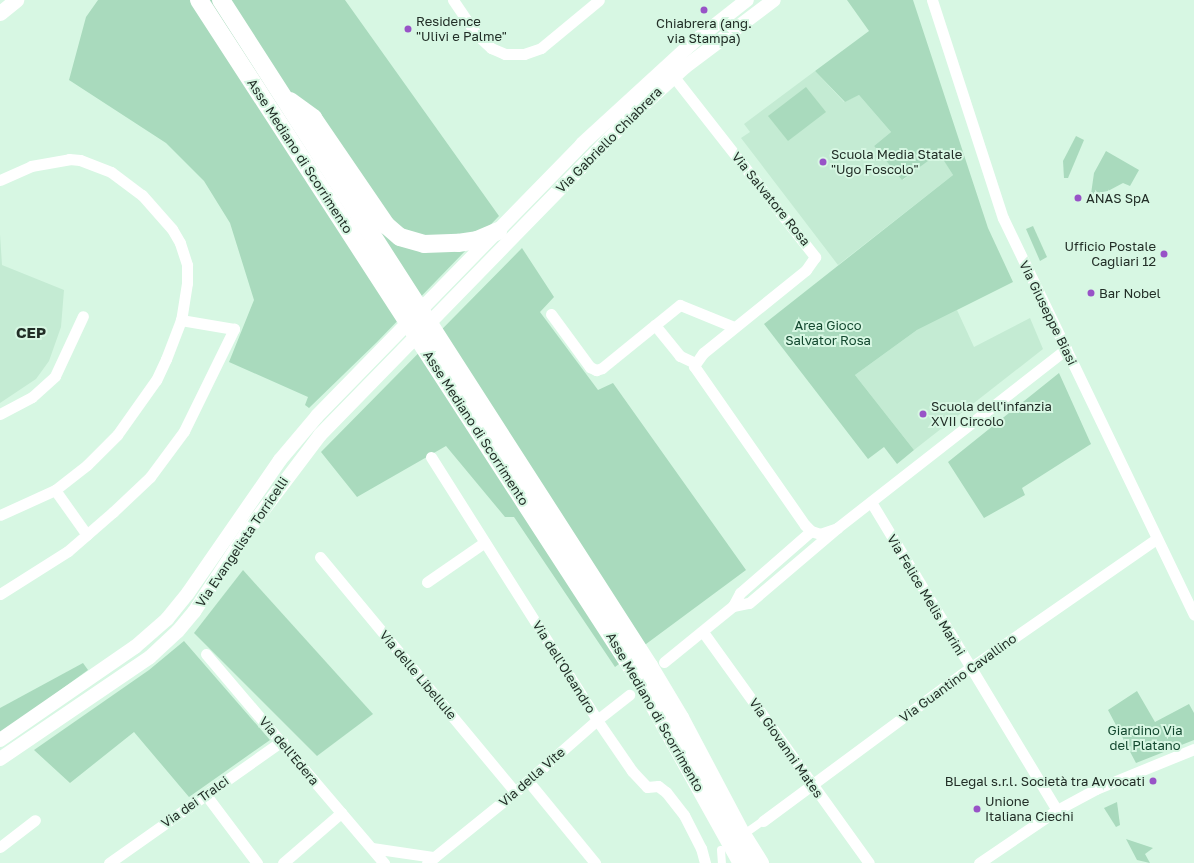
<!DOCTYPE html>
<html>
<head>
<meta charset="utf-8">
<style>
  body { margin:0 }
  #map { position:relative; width:1194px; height:863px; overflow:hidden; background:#d7f7e3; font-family:"Golos Text",sans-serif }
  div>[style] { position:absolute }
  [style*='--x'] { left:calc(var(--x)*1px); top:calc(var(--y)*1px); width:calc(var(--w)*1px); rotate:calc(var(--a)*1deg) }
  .built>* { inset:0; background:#c4ebd3 }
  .green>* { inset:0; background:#a9dabd }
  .pedestrian>* { height:8px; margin:-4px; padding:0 4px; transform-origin:4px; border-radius:4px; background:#fff }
  .minor>* { height:11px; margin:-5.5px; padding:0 5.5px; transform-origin:5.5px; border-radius:5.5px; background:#fff }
  .tertiary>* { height:14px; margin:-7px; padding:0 7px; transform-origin:7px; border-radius:7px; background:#fff }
  .secondary>* { height:15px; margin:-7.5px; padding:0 7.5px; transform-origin:7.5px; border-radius:7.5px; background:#fff }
  .trunk>* { height:18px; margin:-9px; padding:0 9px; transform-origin:9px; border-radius:9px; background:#fff }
  .dots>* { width:11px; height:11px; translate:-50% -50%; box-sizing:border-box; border:2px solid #d7f7e3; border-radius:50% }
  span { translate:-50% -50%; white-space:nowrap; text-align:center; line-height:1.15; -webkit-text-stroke:4px #d7f7e3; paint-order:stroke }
  .poi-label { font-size:13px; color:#222e27 }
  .left { translate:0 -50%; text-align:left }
  .right { translate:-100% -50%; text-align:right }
  .street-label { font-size:13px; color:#222e27 }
  .park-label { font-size:13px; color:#13482f }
  .quarter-label { font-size:15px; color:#222e27; font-weight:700 }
</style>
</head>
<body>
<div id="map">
  <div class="built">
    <i style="clip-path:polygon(815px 71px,844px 102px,859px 95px,891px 132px,874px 146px,903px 180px,939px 152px,953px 175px,838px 265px,741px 138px,750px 132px,744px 124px)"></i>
    <i style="clip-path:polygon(0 234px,2px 265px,64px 290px,61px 327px,49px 361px,36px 379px,0 403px)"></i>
    <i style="clip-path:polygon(957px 310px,974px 347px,1030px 318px,1043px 349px,914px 450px,855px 375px,917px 330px)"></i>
  </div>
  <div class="green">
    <i style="clip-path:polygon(98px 0,345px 0,499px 216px,377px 342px,309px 408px,305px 405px,308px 397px,229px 362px,254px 300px,230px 223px,204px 181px,166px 143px,69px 80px,86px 17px)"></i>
    <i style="clip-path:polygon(847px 0,913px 0,988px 228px,1013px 282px,917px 330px,855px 375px,914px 450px,897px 464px,884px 447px,868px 459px,764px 324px,953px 175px,939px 153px,902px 180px,874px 146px,891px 132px,859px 95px,845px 102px,815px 71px,869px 31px)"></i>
    <i style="clip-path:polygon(806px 87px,826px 112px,788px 141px,768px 116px)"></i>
    <i style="clip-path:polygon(1076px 136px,1084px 140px,1068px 178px,1064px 178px,1063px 161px)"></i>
    <i style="clip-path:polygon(1106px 151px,1139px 170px,1130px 186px,1123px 183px,1108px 191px,1091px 194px,1094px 173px)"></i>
    <i style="clip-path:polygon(1033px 226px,1047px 257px,1040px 261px,1026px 229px)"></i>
    <i style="clip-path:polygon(522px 248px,554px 297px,540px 312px,598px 390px,613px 383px,746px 570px,615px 667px,514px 517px,505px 517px,446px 446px,357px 497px,321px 452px)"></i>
    <i style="clip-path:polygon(1059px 373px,1091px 444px,1022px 488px,1025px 495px,984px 518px,948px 462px)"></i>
    <i style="clip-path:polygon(243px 570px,373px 714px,317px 756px,194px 633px)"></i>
    <i style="clip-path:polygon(184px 641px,270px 740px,189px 797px,134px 732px,70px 783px,34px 750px,149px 670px)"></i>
    <i style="clip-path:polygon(83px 663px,88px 670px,0 734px,0 708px)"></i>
    <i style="clip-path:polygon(1137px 691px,1155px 722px,1189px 704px,1194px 713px,1194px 740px,1136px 763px,1108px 710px)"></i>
    <i style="clip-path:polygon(1117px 802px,1120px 825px,1116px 827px,1104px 808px)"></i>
    <i style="clip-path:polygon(1126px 839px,1153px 848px,1145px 854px,1150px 863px,1137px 860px)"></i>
  </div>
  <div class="pedestrian">
    <i style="--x:750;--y:830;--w:16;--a:-35"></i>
    <i style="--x:721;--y:850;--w:13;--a:86"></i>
  </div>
  <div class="minor">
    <i style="--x:453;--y:0;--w:41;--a:55.9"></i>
    <i style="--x:476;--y:34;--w:21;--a:43"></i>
    <i style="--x:491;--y:48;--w:15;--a:23"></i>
    <i style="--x:505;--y:54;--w:19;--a:0"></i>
    <i style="--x:524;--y:54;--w:18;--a:-19"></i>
    <i style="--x:541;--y:48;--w:75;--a:-39.6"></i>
    <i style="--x:932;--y:0;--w:229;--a:72"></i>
    <i style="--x:1003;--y:218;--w:440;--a:64.3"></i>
    <i style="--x:674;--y:77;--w:229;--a:51.9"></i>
    <i style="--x:815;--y:257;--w:16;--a:125"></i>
    <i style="--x:806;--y:270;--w:132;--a:141.1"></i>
    <i style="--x:703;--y:353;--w:16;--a:125"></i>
    <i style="--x:694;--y:366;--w:194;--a:55.1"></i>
    <i style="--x:805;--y:525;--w:8;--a:45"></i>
    <i style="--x:811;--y:531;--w:9;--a:18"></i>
    <i style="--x:820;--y:534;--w:18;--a:-19"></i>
    <i style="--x:0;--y:180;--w:34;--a:-24"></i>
    <i style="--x:31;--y:166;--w:39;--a:-10"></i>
    <i style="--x:69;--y:159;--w:11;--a:5"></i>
    <i style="--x:80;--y:160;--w:33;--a:21"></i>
    <i style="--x:111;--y:172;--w:39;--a:37"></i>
    <i style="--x:142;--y:195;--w:45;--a:48.6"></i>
    <i style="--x:172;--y:229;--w:16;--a:60"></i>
    <i style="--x:180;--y:243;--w:23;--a:72"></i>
    <i style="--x:187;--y:265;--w:18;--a:90"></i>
    <i style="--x:187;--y:283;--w:37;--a:99"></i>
    <i style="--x:181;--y:320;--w:42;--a:111"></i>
    <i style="--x:166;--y:359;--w:23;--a:115"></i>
    <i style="--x:156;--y:380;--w:67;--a:125.3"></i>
    <i style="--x:117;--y:435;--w:42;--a:135"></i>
    <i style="--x:87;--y:465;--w:41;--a:142"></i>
    <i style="--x:55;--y:490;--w:60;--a:155.6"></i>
    <i style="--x:551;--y:314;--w:66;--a:53.7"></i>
    <i style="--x:590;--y:367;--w:7;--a:27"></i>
    <i style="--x:596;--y:370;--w:6;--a:-18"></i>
    <i style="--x:602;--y:368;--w:68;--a:-39.1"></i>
    <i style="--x:695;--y:363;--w:17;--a:-155"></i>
    <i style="--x:680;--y:356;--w:40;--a:-129"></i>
    <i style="--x:655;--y:325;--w:32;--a:-39"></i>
    <i style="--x:680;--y:305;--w:58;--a:22.2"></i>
    <i style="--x:0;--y:414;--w:36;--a:-28"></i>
    <i style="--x:32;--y:397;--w:31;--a:-42"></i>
    <i style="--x:55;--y:376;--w:66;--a:-65"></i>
    <i style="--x:431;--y:457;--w:311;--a:57.7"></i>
    <i style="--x:597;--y:720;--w:62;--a:55.5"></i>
    <i style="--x:632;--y:771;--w:22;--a:47"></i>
    <i style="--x:647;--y:787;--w:11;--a:-5"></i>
    <i style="--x:658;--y:786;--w:10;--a:37"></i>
    <i style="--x:666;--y:792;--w:29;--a:52"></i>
    <i style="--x:684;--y:815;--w:37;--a:63"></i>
    <i style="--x:701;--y:848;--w:16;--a:75"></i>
    <i style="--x:55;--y:490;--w:55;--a:54.6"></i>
    <i style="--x:871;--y:502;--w:360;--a:58.9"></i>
    <i style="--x:320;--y:557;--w:305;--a:50.3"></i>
    <i style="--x:427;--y:582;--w:70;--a:-34.6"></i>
    <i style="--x:0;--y:594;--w:80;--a:-32.3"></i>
    <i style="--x:68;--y:551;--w:60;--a:-40.9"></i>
    <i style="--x:113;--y:512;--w:51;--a:-43.4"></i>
    <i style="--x:150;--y:477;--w:57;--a:-53.5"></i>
    <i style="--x:184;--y:431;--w:114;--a:-63.9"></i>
    <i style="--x:234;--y:329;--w:54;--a:-170.4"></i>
    <i style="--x:733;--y:606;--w:16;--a:-11"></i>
    <i style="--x:749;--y:603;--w:116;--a:-40.4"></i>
    <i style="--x:837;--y:528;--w:291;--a:-38"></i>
    <i style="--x:703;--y:632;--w:284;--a:54.3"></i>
    <i style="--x:206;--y:654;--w:275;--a:49.6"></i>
    <i style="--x:664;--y:662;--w:89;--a:-39.1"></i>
    <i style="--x:733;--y:606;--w:15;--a:-62"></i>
    <i style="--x:740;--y:593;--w:94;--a:-41.1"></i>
    <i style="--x:528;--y:781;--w:106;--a:50.7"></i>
    <i style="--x:206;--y:795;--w:85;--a:53.1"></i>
    <i style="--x:763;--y:821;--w:257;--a:-36.5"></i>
    <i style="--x:970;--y:668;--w:226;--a:-34.7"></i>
    <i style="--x:0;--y:847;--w:44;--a:-37.6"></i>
    <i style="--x:372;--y:848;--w:63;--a:8.3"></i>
    <i style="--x:109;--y:863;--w:212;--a:-35.2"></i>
    <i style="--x:283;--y:863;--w:77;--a:-40.8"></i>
    <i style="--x:427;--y:863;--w:113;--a:-38.9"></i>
    <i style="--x:515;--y:792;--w:109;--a:-41.3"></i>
    <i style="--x:597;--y:720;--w:41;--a:-38"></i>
    <i style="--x:979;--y:863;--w:94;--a:-34.2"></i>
    <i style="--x:1057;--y:810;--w:44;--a:-28.3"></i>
    <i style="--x:1096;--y:789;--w:106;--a:-22.2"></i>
  </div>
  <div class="tertiary">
    <i style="--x:0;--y:740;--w:164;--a:-34.6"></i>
    <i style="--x:135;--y:647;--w:43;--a:-41.2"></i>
    <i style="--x:167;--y:619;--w:33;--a:-51"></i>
    <i style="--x:188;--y:593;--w:162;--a:-55.3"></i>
    <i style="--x:280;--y:460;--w:57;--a:-49.9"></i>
    <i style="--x:317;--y:416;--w:380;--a:-45.7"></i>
    <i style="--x:582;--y:144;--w:148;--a:-42.5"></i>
    <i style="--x:691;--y:44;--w:71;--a:-38.2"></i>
    <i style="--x:0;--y:759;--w:181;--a:-34.2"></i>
    <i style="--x:150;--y:657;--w:38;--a:-43"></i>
    <i style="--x:178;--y:631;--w:25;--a:-50"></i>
    <i style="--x:194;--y:612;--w:100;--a:-56.5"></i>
    <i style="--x:249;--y:529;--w:118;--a:-52.9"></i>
    <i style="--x:320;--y:435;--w:441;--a:-45.7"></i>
    <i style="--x:628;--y:119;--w:77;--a:-42.4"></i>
    <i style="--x:685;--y:67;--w:111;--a:-37"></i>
  </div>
  <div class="secondary">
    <i style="--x:0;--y:13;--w:21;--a:-39"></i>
  </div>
  <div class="trunk">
    <i style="--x:199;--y:0;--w:810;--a:57.04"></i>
    <i style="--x:640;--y:680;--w:210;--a:60.9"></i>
    <i style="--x:221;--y:0;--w:792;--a:57.27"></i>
    <i style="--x:649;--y:666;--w:61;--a:59.2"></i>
    <i style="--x:680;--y:718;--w:130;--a:62.1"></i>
    <i style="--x:741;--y:833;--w:36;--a:58"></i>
    <i style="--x:290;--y:101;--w:29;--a:36"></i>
    <i style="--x:313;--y:118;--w:130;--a:55.7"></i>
    <i style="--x:386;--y:225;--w:18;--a:41"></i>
    <i style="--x:400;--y:237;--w:25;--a:16"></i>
    <i style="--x:424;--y:244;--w:34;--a:-2"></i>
    <i style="--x:458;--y:243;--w:19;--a:-9"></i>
    <i style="--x:477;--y:240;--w:23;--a:-23"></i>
  </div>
  <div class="dots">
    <i style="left:704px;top:10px;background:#9853c7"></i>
    <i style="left:408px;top:29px;background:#9853c7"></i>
    <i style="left:823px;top:162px;background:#9853c7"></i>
    <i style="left:1078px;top:198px;background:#9853c7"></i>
    <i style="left:1164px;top:254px;background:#9853c7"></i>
    <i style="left:1091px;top:293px;background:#9853c7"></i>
    <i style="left:923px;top:414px;background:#9853c7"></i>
    <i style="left:1153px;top:781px;background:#9853c7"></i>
    <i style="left:977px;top:809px;background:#9853c7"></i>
  </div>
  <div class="poi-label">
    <span class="left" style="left:416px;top:29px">Residence<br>"Ulivi e Palme"</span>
    <span style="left:704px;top:31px">Chiabrera (ang.<br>via Stampa)</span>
    <span class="left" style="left:831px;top:162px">Scuola Media Statale<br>"Ugo Foscolo"</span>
    <span class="left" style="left:1086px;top:198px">ANAS SpA</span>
    <span class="right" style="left:1156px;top:254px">Ufficio Postale<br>Cagliari 12</span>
    <span class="left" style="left:1099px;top:293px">Bar Nobel</span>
    <span class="left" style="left:931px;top:414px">Scuola dell'infanzia<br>XVII Circolo</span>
    <span class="right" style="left:1145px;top:781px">BLegal s.r.l. Società tra Avvocati</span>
    <span class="left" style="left:985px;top:809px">Unione<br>Italiana Ciechi</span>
  </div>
  <div class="street-label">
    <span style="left:609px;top:140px;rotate:-45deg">Via Gabriello Chiabrera</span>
    <span style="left:300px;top:156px;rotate:57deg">Asse Mediano di Scorrimento</span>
    <span style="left:771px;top:199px;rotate:51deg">Via Salvatore Rosa</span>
    <span style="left:1048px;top:313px;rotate:64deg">Via Giuseppe Biasi</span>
    <span style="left:476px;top:428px;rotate:57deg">Asse Mediano di Scorrimento</span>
    <span style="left:242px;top:542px;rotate:-56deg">Via Evangelista Torricelli</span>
    <span style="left:926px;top:595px;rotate:59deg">Via Felice Melis Marini</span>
    <span style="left:564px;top:667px;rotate:58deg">Via dell'Oleandro</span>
    <span style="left:418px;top:675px;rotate:50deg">Via delle Libellule</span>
    <span style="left:958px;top:678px;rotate:-36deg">Via Guantino Cavallino</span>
    <span style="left:655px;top:712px;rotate:60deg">Asse Mediano di Scorrimento</span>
    <span style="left:786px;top:748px;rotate:55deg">Via Giovanni Mates</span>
    <span style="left:289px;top:751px;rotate:50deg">Via dell'Edera</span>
    <span style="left:532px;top:777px;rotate:-41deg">Via della Vite</span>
    <span style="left:195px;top:802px;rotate:-35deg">Via dei Tralci</span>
  </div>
  <div class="park-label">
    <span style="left:828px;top:333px">Area Gioco<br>Salvator Rosa</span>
    <span style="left:1145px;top:738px">Giardino Via<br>del Platano</span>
  </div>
  <div class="quarter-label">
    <span style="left:31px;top:333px">CEP</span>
  </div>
</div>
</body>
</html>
